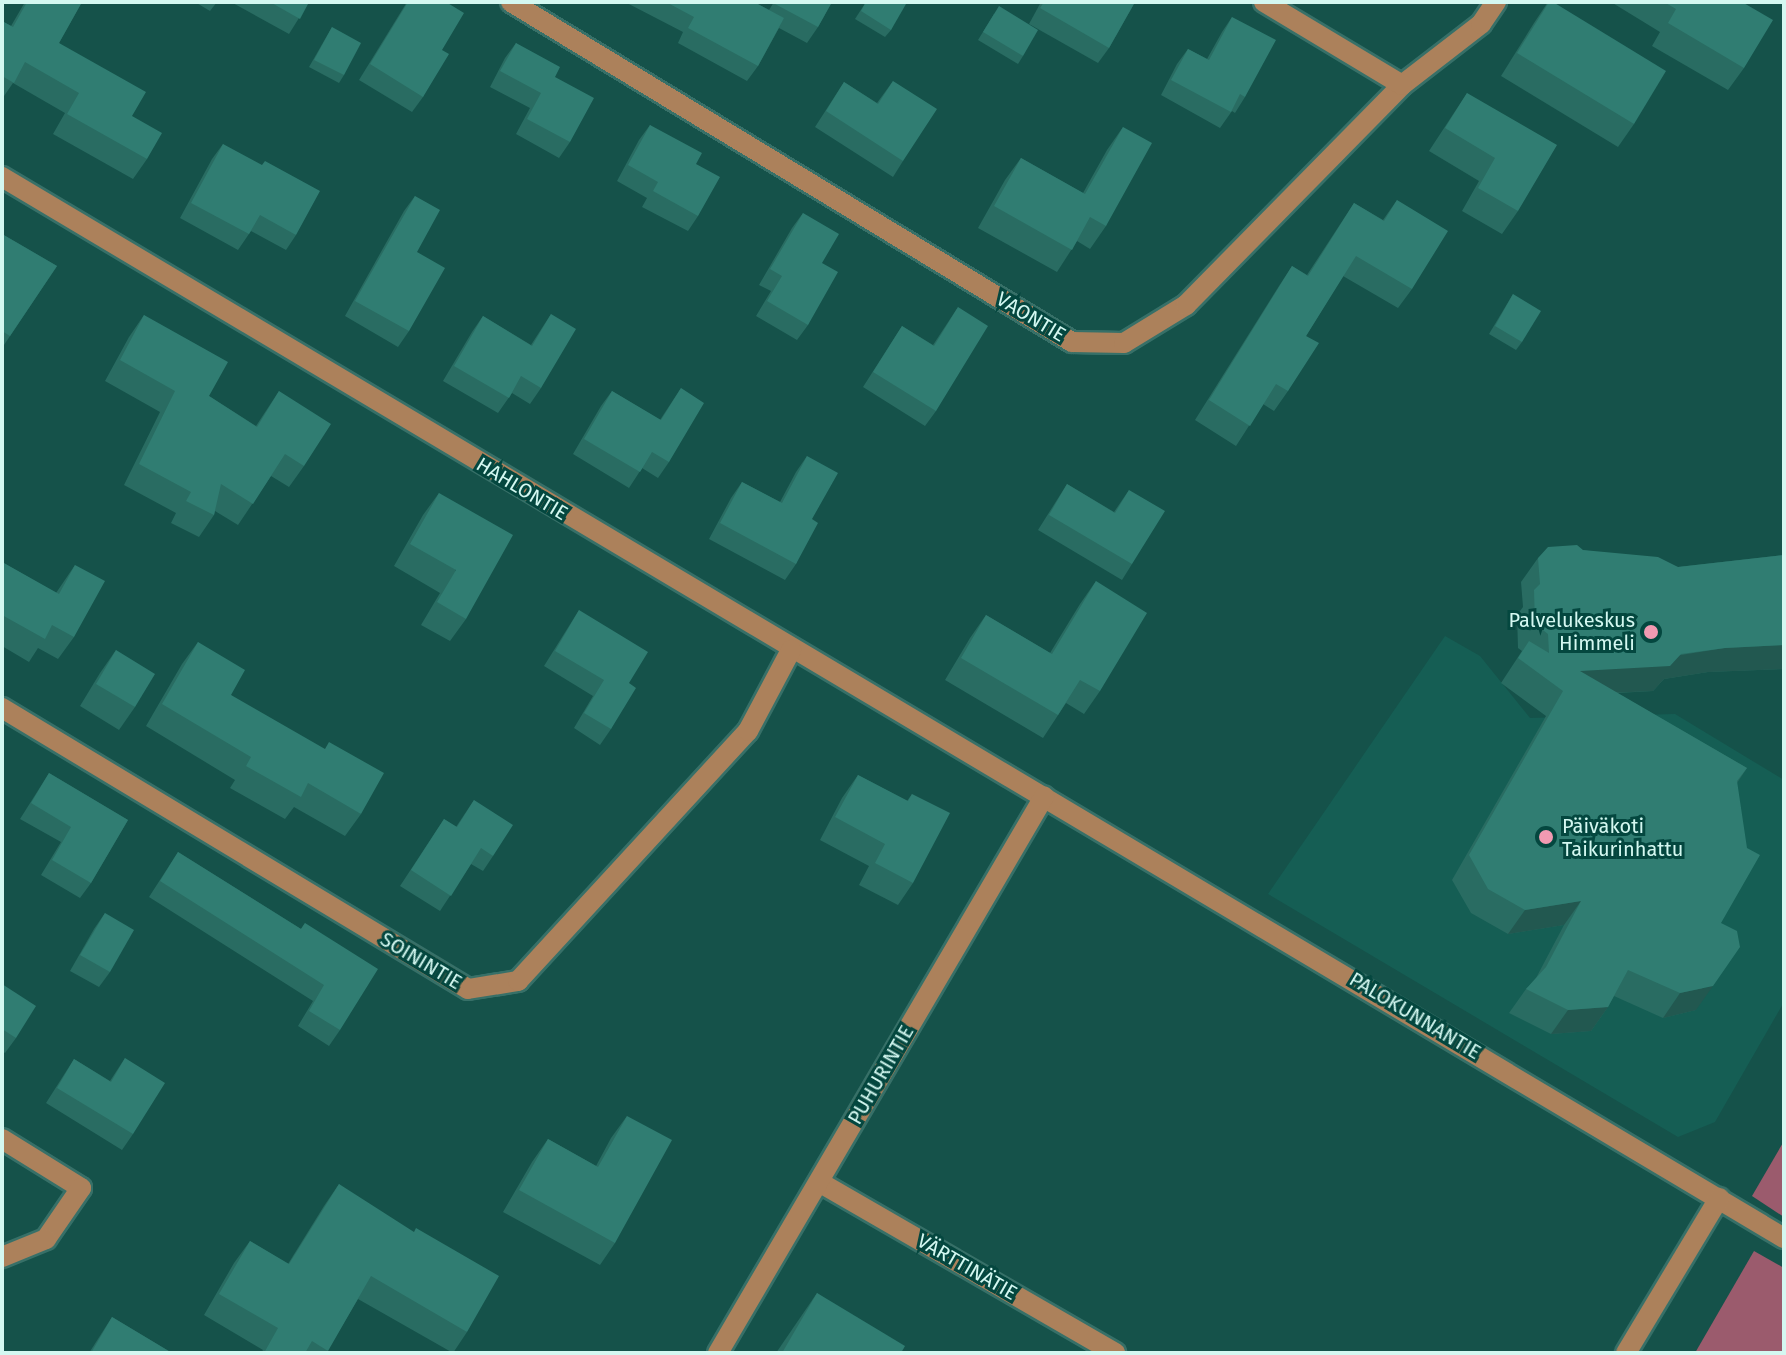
<!DOCTYPE html>
<html>
<head>
<meta charset="utf-8">
<style>
  body { margin:0 }
  #map { position:relative; width:1786px; height:1355px; overflow:hidden; background:#15524a; font-family:"Fira Sans",sans-serif }
  div>[style] { position:absolute }
  [style*='--x'] { left:calc(var(--x)*1px); top:calc(var(--y)*1px); width:calc(var(--w)*1px); rotate:calc(var(--a)*1deg) }
  .built>* { inset:0; background:#155e54 }
  .green>* { inset:0; background:#9b5b6d }
  .roads { filter:drop-shadow(2px 0 #377068) drop-shadow(-2px 0 #377068) drop-shadow(0 2px #377068) drop-shadow(0 -2px #377068) }
  .minor>* { height:20px; margin:-10px; padding:0 10px; transform-origin:10px; border-radius:10px; background:#ac815b }
  .wall>* { inset:0; background:#296c62 }
  .shaded-wall>* { inset:0; background:#225850 }
  .building>* { inset:0; background:#307d72 }
  .dots>* { width:22px; height:22px; translate:-50% -50%; box-sizing:border-box; border:4px solid #04473f; border-radius:50% }
  span { translate:-50% -50%; white-space:nowrap; text-align:center; line-height:1.15; -webkit-text-stroke:6px #04473f; paint-order:stroke }
  .street-label { font-size:20px; color:#d4f8f1 }
  .poi-label { font-size:20px; color:#d4f8f1 }
  .right { translate:-100% -50%; text-align:right }
  .left { translate:0 -50%; text-align:left }
  .frame { position:absolute; inset:0; border:4px solid #d4f8f1; pointer-events:none }
</style>
</head>
<body>
<div id="map">
  <div class="built">
    <i style="clip-path:polygon(1445px 636px,1480px 656px,1530px 718px,1675px 714px,1784px 780px,1784px 1002px,1715px 1122px,1678px 1137px,1268px 894px)"></i>
  </div>
  <div class="green">
    <i style="clip-path:polygon(1784px 1141px,1784px 1217px,1752px 1196px)"></i>
    <i style="clip-path:polygon(1754px 1251px,1784px 1268px,1784px 1353px,1695px 1353px)"></i>
  </div>
  <div class="roads">
    <div class="minor">
      <i style="--x:511;--y:2;--w:656;--a:31.22"></i>
      <i style="--x:1072;--y:342;--w:52;--a:1.1"></i>
      <i style="--x:1124;--y:343;--w:73;--a:-31.5"></i>
      <i style="--x:1186;--y:305;--w:308;--a:-45.5"></i>
      <i style="--x:1402;--y:85;--w:100;--a:-37.7"></i>
      <i style="--x:1481;--y:24;--w:27;--a:-56"></i>
      <i style="--x:1264;--y:2;--w:161;--a:31"></i>
      <i style="--x:2;--y:177;--w:2074;--a:30.77"></i>
      <i style="--x:2;--y:708;--w:544;--a:31.09"></i>
      <i style="--x:468;--y:989;--w:51;--a:-9.1"></i>
      <i style="--x:518;--y:981;--w:340;--a:-47.4"></i>
      <i style="--x:748;--y:731;--w:92;--a:-62"></i>
      <i style="--x:2;--y:1139;--w:93;--a:31.8"></i>
      <i style="--x:81;--y:1188;--w:62;--a:124.5"></i>
      <i style="--x:46;--y:1239;--w:48;--a:157.8"></i>
      <i style="--x:819;--y:1182;--w:342;--a:30"></i>
      <i style="--x:718;--y:1353;--w:645;--a:-59.62"></i>
      <i style="--x:1626;--y:1353;--w:181;--a:-59"></i>
    </div>
  </div>
  <div class="wall">
    <i style="clip-path:polygon(25px 2px,82px 2px,59px 43px,132px 116px,147px 159px,133px 179px,53px 134px,65px 113px,13px 83px,2px 99px,2px 21px,11px 26px)"></i>
    <i style="clip-path:polygon(195px 2px,217px 2px,210px 11px)"></i>
    <i style="clip-path:polygon(231px 2px,309px 2px,289px 34px)"></i>
    <i style="clip-path:polygon(407px 2px,446px 2px,442px 50px,423px 97px,412px 112px,359px 80px)"></i>
    <i style="clip-path:polygon(625px 2px,754px 2px,769px 10px,774px 2px,832px 2px,818px 27px,807px 43px,779px 28px,758px 66px,747px 81px,678px 43px,683px 32px)"></i>
    <i style="clip-path:polygon(866px 2px,903px 2px,891px 30px,885px 37px,855px 19px)"></i>
    <i style="clip-path:polygon(1041px 2px,1135px 2px,1109px 48px,1098px 63px,1029px 24px)"></i>
    <i style="clip-path:polygon(1548px 2px,1634px 124px,1618px 147px,1501px 76px,1534px 23px)"></i>
    <i style="clip-path:polygon(1611px 2px,1742px 2px,1744px 68px,1728px 90px,1652px 46px,1660px 32px)"></i>
    <i style="clip-path:polygon(994px 14px,1023px 56px,1018px 64px,978px 40px)"></i>
    <i style="clip-path:polygon(1232px 17px,1245px 97px,1235px 113px,1232px 111px,1220px 128px,1161px 95px,1177px 64px,1188px 49px,1207px 59px,1222px 32px)"></i>
    <i style="clip-path:polygon(332px 27px,344px 75px,339px 83px,309px 67px)"></i>
    <i style="clip-path:polygon(516px 43px,555px 77px,570px 142px,559px 158px,516px 134px,530px 108px,490px 87px,505px 58px)"></i>
    <i style="clip-path:polygon(893px 81px,903px 161px,893px 177px,815px 127px,844px 82px,877px 103px)"></i>
    <i style="clip-path:polygon(1467px 93px,1518px 211px,1502px 234px,1462px 211px,1479px 181px,1429px 151px)"></i>
    <i style="clip-path:polygon(650px 125px,696px 164px,698px 216px,688px 231px,642px 207px,647px 198px,617px 181px,639px 140px)"></i>
    <i style="clip-path:polygon(1123px 127px,1106px 226px,1090px 249px,1077px 241px,1057px 272px,978px 228px,1005px 180px,1021px 158px,1083px 193px,1107px 150px)"></i>
    <i style="clip-path:polygon(223px 144px,296px 235px,286px 250px,251px 231px,238px 250px,180px 218px,212px 159px)"></i>
    <i style="clip-path:polygon(415px 196px,417px 252px,409px 331px,398px 347px,345px 316px,404px 211px)"></i>
    <i style="clip-path:polygon(1397px 200px,1412px 289px,1398px 308px,1343px 276px,1306px 336px,1288px 391px,1274px 411px,1263px 404px,1236px 446px,1195px 420px,1279px 286px,1292px 266px,1307px 275px,1354px 203px,1383px 220px)"></i>
    <i style="clip-path:polygon(803px 213px,822px 263px,808px 325px,797px 340px,756px 316px,771px 291px,759px 285px,792px 228px)"></i>
    <i style="clip-path:polygon(2px 234px,57px 266px,2px 348px)"></i>
    <i style="clip-path:polygon(1513px 294px,1522px 342px,1516px 350px,1489px 334px)"></i>
    <i style="clip-path:polygon(958px 307px,936px 411px,925px 426px,863px 387px,902px 326px,933px 345px)"></i>
    <i style="clip-path:polygon(551px 314px,541px 388px,530px 404px,512px 393px,498px 413px,443px 381px,472px 332px,483px 316px,531px 345px)"></i>
    <i style="clip-path:polygon(144px 315px,209px 396px,256px 426px,279px 391px,304px 466px,289px 487px,271px 476px,238px 525px,215px 511px,214px 515px,199px 537px,171px 523px,176px 513px,124px 485px,160px 412px,105px 381px,129px 337px)"></i>
    <i style="clip-path:polygon(681px 388px,669px 462px,658px 478px,642px 468px,629px 488px,573px 454px,601px 406px,612px 391px,660px 420px)"></i>
    <i style="clip-path:polygon(807px 456px,812px 519px,796px 564px,785px 580px,709px 539px,731px 498px,742px 482px,780px 502px,796px 472px)"></i>
    <i style="clip-path:polygon(1067px 484px,1114px 512px,1129px 490px,1132px 564px,1122px 580px,1038px 530px)"></i>
    <i style="clip-path:polygon(439px 493px,466px 619px,450px 641px,421px 625px,440px 593px,394px 566px,423px 515px)"></i>
    <i style="clip-path:polygon(1583px 550px,1678px 567px,1784px 555px,1784px 669px,1708px 672px,1664px 679px,1653px 691px,1617px 693px,1747px 768px,1737px 783px,1721px 923px,1696px 1010px,1663px 1018px,1614px 996px,1608px 1007px,1591px 1031px,1551px 1034px,1509px 1013px,1526px 989px,1536px 978px,1564px 925px,1508px 934px,1471px 913px,1452px 880px,1546px 716px,1501px 683px,1522px 651px,1518px 648px,1517px 615px,1523px 607px,1521px 582px,1538px 558px)"></i>
    <i style="clip-path:polygon(2px 562px,56px 593px,75px 565px,74px 637px,58px 659px,38px 648px,29px 662px,2px 646px)"></i>
    <i style="clip-path:polygon(1096px 581px,1100px 691px,1084px 714px,1066px 703px,1043px 738px,945px 680px,970px 638px,986px 615px,1050px 653px,1080px 604px)"></i>
    <i style="clip-path:polygon(579px 610px,629px 683px,611px 729px,600px 745px,574px 728px,593px 696px,544px 666px)"></i>
    <i style="clip-path:polygon(198px 642px,231px 695px,361px 814px,345px 836px,294px 807px,285px 819px,230px 788px,235px 780px,146px 726px,182px 664px)"></i>
    <i style="clip-path:polygon(116px 650px,135px 707px,119px 730px,80px 706px,100px 673px)"></i>
    <i style="clip-path:polygon(49px 773px,128px 820px,91px 883px,80px 898px,41px 875px,61px 842px,20px 819px)"></i>
    <i style="clip-path:polygon(858px 775px,907px 801px,912px 794px,913px 883px,898px 905px,859px 885px,869px 866px,820px 840px,842px 798px)"></i>
    <i style="clip-path:polygon(474px 800px,493px 856px,483px 871px,471px 864px,440px 911px,400px 886px,444px 819px,456px 827px)"></i>
    <i style="clip-path:polygon(178px 852px,301px 929px,305px 923px,340px 1030px,329px 1046px,298px 1026px,313px 1001px,149px 897px)"></i>
    <i style="clip-path:polygon(105px 913px,110px 972px,99px 987px,70px 971px,94px 929px)"></i>
    <i style="clip-path:polygon(2px 984px,16px 1038px,5px 1053px,2px 1051px)"></i>
    <i style="clip-path:polygon(125px 1058px,133px 1134px,122px 1150px,46px 1103px,74px 1059px,110px 1081px)"></i>
    <i style="clip-path:polygon(627px 1116px,615px 1243px,600px 1265px,503px 1212px,532px 1162px,548px 1139px,596px 1166px,611px 1138px)"></i>
    <i style="clip-path:polygon(339px 1184px,467px 1332px,453px 1353px,358px 1299px,326px 1353px,261px 1353px,263px 1350px,204px 1315px,234px 1263px,250px 1241px,288px 1264px,324px 1206px)"></i>
    <i style="clip-path:polygon(817px 1293px,901px 1353px,776px 1353px)"></i>
    <i style="clip-path:polygon(112px 1317px,172px 1353px,89px 1353px)"></i>
  </div>
  <div class="shaded-wall">
    <i style="clip-path:polygon(1784px 645px,1784px 669px,1708px 672px,1664px 679px,1653px 691px,1563px 695px,1580px 671px,1725px 648px)"></i>
    <i style="clip-path:polygon(1581px 901px,1564px 925px,1508px 934px,1525px 910px)"></i>
    <i style="clip-path:polygon(1713px 986px,1696px 1010px,1663px 1018px,1680px 993px)"></i>
    <i style="clip-path:polygon(1608px 1007px,1591px 1031px,1551px 1034px,1568px 1010px)"></i>
  </div>
  <div class="building">
    <i style="clip-path:polygon(27px 2px,82px 2px,59px 43px,146px 92px,132px 116px,162px 133px,147px 159px,67px 114px,79px 93px,25px 62px,14px 83px,2px 76px,2px 21px,13px 27px)"></i>
    <i style="clip-path:polygon(270px 2px,309px 2px,300px 19px)"></i>
    <i style="clip-path:polygon(408px 2px,446px 2px,464px 13px,442px 50px,449px 54px,423px 97px,370px 64px)"></i>
    <i style="clip-path:polygon(666px 2px,754px 2px,784px 18px,758px 66px,688px 28px,694px 17px)"></i>
    <i style="clip-path:polygon(776px 2px,832px 2px,818px 27px,775px 4px)"></i>
    <i style="clip-path:polygon(866px 2px,903px 2px,906px 4px,891px 30px,861px 11px)"></i>
    <i style="clip-path:polygon(1044px 2px,1135px 2px,1109px 48px,1040px 8px)"></i>
    <i style="clip-path:polygon(1549px 2px,1553px 2px,1666px 71px,1634px 124px,1517px 53px)"></i>
    <i style="clip-path:polygon(1664px 2px,1742px 2px,1773px 20px,1744px 68px,1668px 23px,1676px 9px)"></i>
    <i style="clip-path:polygon(999px 6px,1038px 30px,1023px 56px,983px 32px)"></i>
    <i style="clip-path:polygon(1232px 17px,1276px 40px,1245px 97px,1240px 94px,1231px 112px,1171px 80px,1188px 49px,1209px 60px)"></i>
    <i style="clip-path:polygon(332px 27px,361px 43px,344px 75px,314px 60px)"></i>
    <i style="clip-path:polygon(516px 43px,560px 67px,555px 77px,594px 98px,570px 142px,527px 119px,541px 93px,500px 71px)"></i>
    <i style="clip-path:polygon(893px 81px,937px 109px,903px 161px,826px 111px,844px 82px,878px 104px)"></i>
    <i style="clip-path:polygon(1467px 93px,1557px 145px,1518px 211px,1478px 188px,1495px 158px,1445px 128px)"></i>
    <i style="clip-path:polygon(650px 125px,702px 153px,696px 164px,720px 177px,698px 216px,653px 191px,658px 182px,628px 165px)"></i>
    <i style="clip-path:polygon(1123px 127px,1152px 143px,1106px 226px,1090px 217px,1072px 250px,994px 206px,1021px 158px,1085px 194px)"></i>
    <i style="clip-path:polygon(223px 144px,262px 165px,265px 161px,320px 191px,296px 235px,260px 215px,249px 234px,191px 203px)"></i>
    <i style="clip-path:polygon(415px 196px,440px 210px,417px 252px,445px 268px,409px 331px,355px 301px)"></i>
    <i style="clip-path:polygon(1397px 200px,1448px 231px,1412px 289px,1356px 256px,1306px 336px,1319px 343px,1288px 391px,1276px 384px,1250px 426px,1209px 400px,1292px 266px,1308px 276px,1354px 203px,1384px 221px)"></i>
    <i style="clip-path:polygon(803px 213px,839px 234px,822px 263px,838px 272px,808px 325px,767px 301px,782px 276px,770px 269px)"></i>
    <i style="clip-path:polygon(2px 234px,57px 266px,10px 336px,2px 331px)"></i>
    <i style="clip-path:polygon(1513px 294px,1541px 311px,1522px 342px,1495px 326px)"></i>
    <i style="clip-path:polygon(958px 307px,988px 326px,936px 411px,873px 372px,902px 326px,934px 346px)"></i>
    <i style="clip-path:polygon(551px 314px,576px 329px,541px 388px,521px 376px,509px 398px,454px 366px,483px 316px,532px 346px)"></i>
    <i style="clip-path:polygon(144px 315px,228px 362px,209px 396px,257px 427px,279px 391px,331px 424px,304px 466px,285px 454px,253px 504px,221px 484px,214px 515px,186px 501px,191px 492px,139px 464px,175px 391px,120px 360px)"></i>
    <i style="clip-path:polygon(681px 388px,704px 403px,669px 462px,652px 452px,640px 472px,584px 439px,612px 391px,661px 420px)"></i>
    <i style="clip-path:polygon(807px 456px,838px 473px,812px 519px,818px 523px,796px 564px,720px 523px,742px 482px,782px 503px)"></i>
    <i style="clip-path:polygon(1067px 484px,1115px 513px,1129px 490px,1165px 511px,1132px 564px,1049px 515px)"></i>
    <i style="clip-path:polygon(439px 493px,513px 535px,466px 619px,437px 602px,456px 570px,410px 544px)"></i>
    <i style="clip-path:polygon(1577px 545px,1583px 550px,1658px 557px,1678px 567px,1784px 555px,1784px 645px,1725px 648px,1681px 654px,1670px 666px,1580px 671px,1747px 768px,1737px 781px,1747px 848px,1760px 855px,1721px 923px,1737px 931px,1740px 947px,1713px 986px,1680px 993px,1628px 970px,1608px 1007px,1568px 1010px,1526px 989px,1546px 967px,1581px 901px,1525px 910px,1488px 889px,1469px 855px,1563px 691px,1518px 658px,1529px 641px,1549px 653px,1548px 634px,1535px 624px,1534px 590px,1540px 584px,1538px 558px,1548px 547px)"></i>
    <i style="clip-path:polygon(2px 562px,59px 594px,75px 565px,105px 581px,74px 637px,52px 625px,45px 639px,2px 615px)"></i>
    <i style="clip-path:polygon(1096px 581px,1147px 613px,1100px 691px,1080px 680px,1058px 715px,961px 658px,986px 615px,1052px 654px)"></i>
    <i style="clip-path:polygon(579px 610px,648px 652px,629px 683px,636px 688px,611px 729px,584px 713px,604px 680px,555px 651px)"></i>
    <i style="clip-path:polygon(198px 642px,245px 670px,231px 695px,325px 749px,329px 742px,384px 773px,361px 814px,308px 783px,301px 797px,246px 766px,251px 757px,162px 704px)"></i>
    <i style="clip-path:polygon(116px 650px,155px 674px,135px 707px,96px 684px)"></i>
    <i style="clip-path:polygon(49px 773px,128px 820px,91px 883px,52px 860px,71px 827px,31px 803px)"></i>
    <i style="clip-path:polygon(858px 775px,908px 801px,912px 794px,950px 813px,913px 883px,875px 863px,885px 844px,835px 817px)"></i>
    <i style="clip-path:polygon(474px 800px,513px 825px,493px 856px,481px 848px,451px 896px,411px 870px,444px 819px,457px 827px)"></i>
    <i style="clip-path:polygon(178px 852px,301px 929px,305px 923px,378px 969px,340px 1030px,309px 1011px,324px 985px,160px 881px)"></i>
    <i style="clip-path:polygon(105px 913px,134px 930px,110px 972px,80px 955px)"></i>
    <i style="clip-path:polygon(2px 984px,36px 1006px,16px 1038px,2px 1029px)"></i>
    <i style="clip-path:polygon(125px 1058px,165px 1083px,133px 1134px,57px 1088px,74px 1059px,111px 1082px)"></i>
    <i style="clip-path:polygon(627px 1116px,672px 1140px,615px 1243px,519px 1190px,548px 1139px,598px 1167px)"></i>
    <i style="clip-path:polygon(339px 1184px,414px 1232px,416px 1228px,499px 1276px,467px 1332px,371px 1276px,328px 1351px,312px 1341px,305px 1353px,264px 1353px,278px 1328px,219px 1294px,250px 1241px,289px 1264px)"></i>
    <i style="clip-path:polygon(817px 1293px,905px 1346px,901px 1353px,782px 1353px)"></i>
    <i style="clip-path:polygon(112px 1317px,172px 1353px,91px 1353px)"></i>
  </div>
  <div class="dots">
    <i style="left:1651px;top:632px;background:#f19ab2"></i>
    <i style="left:1546px;top:837px;background:#f19ab2"></i>
  </div>
  <div class="street-label">
    <span style="left:1031px;top:317px;rotate:31deg">VAONTIE</span>
    <span style="left:522px;top:489px;rotate:31deg">HAHLONTIE</span>
    <span style="left:421px;top:961px;rotate:31deg">SOININTIE</span>
    <span style="left:1415px;top:1016px;rotate:31deg">PALOKUNNANTIE</span>
    <span style="left:881px;top:1075px;rotate:-60deg">PUHURINTIE</span>
    <span style="left:967px;top:1267px;rotate:30deg">VÄRTTINÄTIE</span>
  </div>
  <div class="poi-label">
    <span class="right" style="left:1635px;top:632px">Palvelukeskus<br>Himmeli</span>
    <span class="left" style="left:1562px;top:838px">Päiväkoti<br>Taikurinhattu</span>
  </div>
  <div class="frame"></div>
</div>
</body>
</html>
